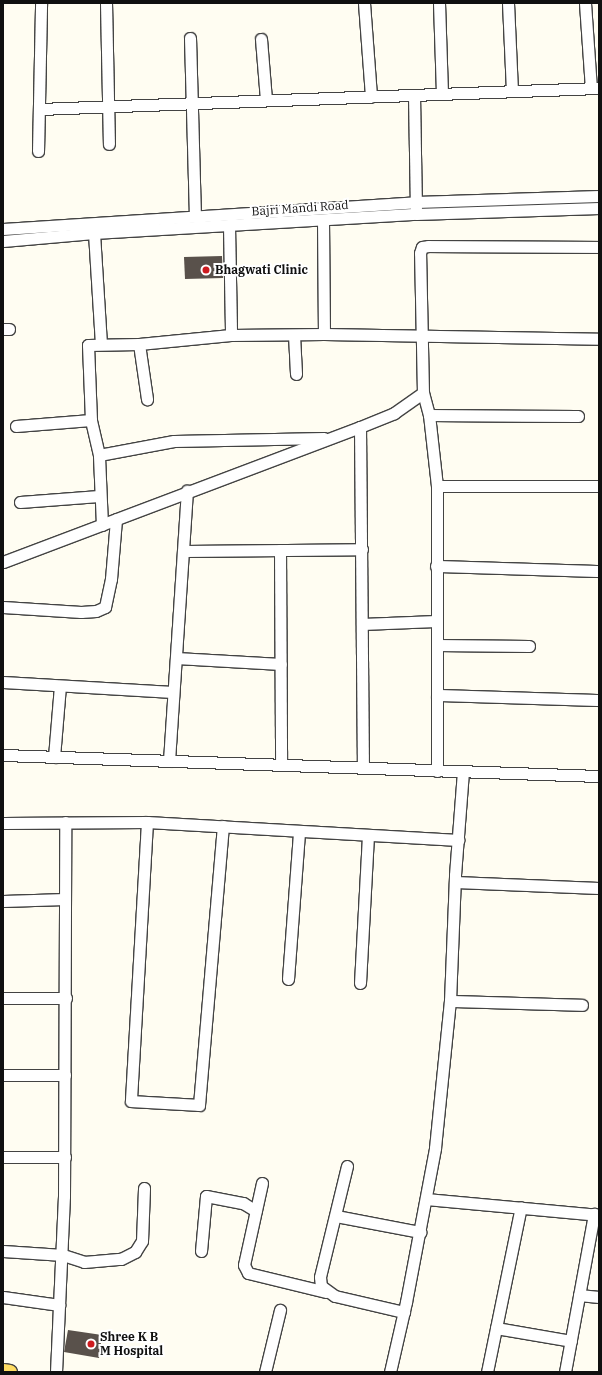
<!DOCTYPE html>
<html>
<head>
<meta charset="utf-8">
<style>
  body { margin:0 }
  #map { position:relative; width:602px; height:1375px; overflow:hidden; background:#fffdf2; font-family:"IBM Plex Serif",serif }
  div>[style] { position:absolute }
  [style*='--x'] { left:calc(var(--x)*1px); top:calc(var(--y)*1px); width:calc(var(--w)*1px); rotate:calc(var(--a)*1deg) }
  .building>* { inset:0; background:#59514b }
  .roads { filter:drop-shadow(1px 0 #434343) drop-shadow(-1px 0 #434343) drop-shadow(0 1px #434343) drop-shadow(0 -1px #434343) }
  .minor>* { height:11px; margin:-5.5px; padding:0 5.5px; transform-origin:5.5px; border-radius:5.5px; background:#fff }
  .major>* { height:14px; margin:-7px; padding:0 7px; transform-origin:7px; border-radius:7px; background:#ffdc62 }
  .dots>* { width:11px; height:11px; translate:-50% -50%; box-sizing:border-box; border:2px solid #fff; border-radius:50% }
  span { translate:-50% -50%; white-space:nowrap; text-align:center; line-height:1.15; -webkit-text-stroke:4px #fff; paint-order:stroke }
  .street-label { font-size:12px; color:#101010 }
  .poi-label { font-size:12px; color:#101010; font-weight:700 }
  .left { translate:0 -50%; text-align:left }
  .frame { position:absolute; inset:0; border:4px solid #101010; pointer-events:none }
</style>
</head>
<body>
<div id="map">
  <div class="building">
    <i style="clip-path:polygon(222px 256px,223px 278px,185px 279px,184px 257px)"></i>
    <i style="clip-path:polygon(68px 1330px,102px 1335px,99px 1358px,64px 1352px)"></i>
  </div>
  <div class="roads">
    <div class="minor">
      <i style="--x:106;--y:3;--w:141;--a:88.8"></i>
      <i style="--x:364;--y:3;--w:94;--a:85.7"></i>
      <i style="--x:439;--y:3;--w:91;--a:88.1"></i>
      <i style="--x:508;--y:3;--w:88;--a:87.4"></i>
      <i style="--x:585;--y:3;--w:85;--a:86"></i>
      <i style="--x:190;--y:38;--w:178;--a:88.4"></i>
      <i style="--x:261;--y:39;--w:61;--a:85.3"></i>
      <i style="--x:414;--y:95;--w:114;--a:89"></i>
      <i style="--x:39;--y:109;--w:560;--a:-2.15"></i>
      <i style="--x:38;--y:151;--w:148;--a:-88.8"></i>
      <i style="--x:323;--y:220;--w:114;--a:89.5"></i>
      <i style="--x:229;--y:226;--w:109;--a:88.9"></i>
      <i style="--x:3;--y:229;--w:414;--a:-3.7"></i>
      <i style="--x:416;--y:202;--w:183;--a:-1.9"></i>
      <i style="--x:94;--y:233;--w:111;--a:86.4"></i>
      <i style="--x:3;--y:241;--w:91;--a:-5"></i>
      <i style="--x:94;--y:233;--w:323;--a:-3.4"></i>
      <i style="--x:416;--y:214;--w:183;--a:-1.9"></i>
      <i style="--x:3;--y:329;--w:6;--a:0"></i>
      <i style="--x:294;--y:335;--w:39;--a:87"></i>
      <i style="--x:139;--y:344;--w:56;--a:81.7"></i>
      <i style="--x:429;--y:415;--w:149;--a:0.4"></i>
      <i style="--x:16;--y:426;--w:75;--a:-4.6"></i>
      <i style="--x:360;--y:427;--w:341;--a:89.5"></i>
      <i style="--x:99;--y:455;--w:76;--a:-10.6"></i>
      <i style="--x:174;--y:441;--w:150;--a:-1.1"></i>
      <i style="--x:437;--y:486;--w:162;--a:0"></i>
      <i style="--x:20;--y:502;--w:79;--a:-4.3"></i>
      <i style="--x:102;--y:525;--w:70;--a:-92.5"></i>
      <i style="--x:99;--y:455;--w:36;--a:-103"></i>
      <i style="--x:91;--y:420;--w:75;--a:-92.3"></i>
      <i style="--x:88;--y:345;--w:51;--a:-1.1"></i>
      <i style="--x:139;--y:344;--w:92;--a:-5.6"></i>
      <i style="--x:231;--y:335;--w:93;--a:-0.6"></i>
      <i style="--x:324;--y:334;--w:275;--a:1"></i>
      <i style="--x:280;--y:550;--w:215;--a:89.7"></i>
      <i style="--x:185;--y:551;--w:177;--a:-0.6"></i>
      <i style="--x:3;--y:562;--w:382;--a:-20.7"></i>
      <i style="--x:360;--y:427;--w:37;--a:-22"></i>
      <i style="--x:394;--y:413;--w:35;--a:-35"></i>
      <i style="--x:436;--y:566;--w:163;--a:1.8"></i>
      <i style="--x:3;--y:607;--w:78;--a:3.7"></i>
      <i style="--x:81;--y:612;--w:15;--a:-4"></i>
      <i style="--x:96;--y:611;--w:10;--a:-24"></i>
      <i style="--x:105;--y:607;--w:29;--a:-78"></i>
      <i style="--x:111;--y:579;--w:60;--a:-85.2"></i>
      <i style="--x:362;--y:624;--w:74;--a:-2.3"></i>
      <i style="--x:437;--y:645;--w:92;--a:0.6"></i>
      <i style="--x:176;--y:658;--w:105;--a:3.3"></i>
      <i style="--x:3;--y:682;--w:170;--a:3.4"></i>
      <i style="--x:437;--y:695;--w:162;--a:1.8"></i>
      <i style="--x:3;--y:755;--w:596;--a:2.02"></i>
      <i style="--x:54;--y:757;--w:71;--a:-85.2"></i>
      <i style="--x:169;--y:761;--w:271;--a:-86.2"></i>
      <i style="--x:437;--y:771;--w:285;--a:-90"></i>
      <i style="--x:437;--y:486;--w:71;--a:-96.4"></i>
      <i style="--x:429;--y:415;--w:23;--a:-105"></i>
      <i style="--x:423;--y:393;--w:140;--a:-91.2"></i>
      <i style="--x:420;--y:253;--w:6;--a:-72"></i>
      <i style="--x:422;--y:247;--w:6;--a:-9"></i>
      <i style="--x:428;--y:246;--w:171;--a:0.3"></i>
      <i style="--x:147;--y:822;--w:279;--a:93.3"></i>
      <i style="--x:131;--y:1101;--w:68;--a:3.4"></i>
      <i style="--x:199;--y:1105;--w:280;--a:-85.1"></i>
      <i style="--x:3;--y:823;--w:144;--a:-0.4"></i>
      <i style="--x:147;--y:822;--w:312;--a:3.3"></i>
      <i style="--x:455;--y:882;--w:144;--a:2.4"></i>
      <i style="--x:3;--y:901;--w:62;--a:-1.8"></i>
      <i style="--x:288;--y:979;--w:148;--a:-85.7"></i>
      <i style="--x:360;--y:983;--w:148;--a:-86.9"></i>
      <i style="--x:3;--y:998;--w:63;--a:0"></i>
      <i style="--x:450;--y:1001;--w:132;--a:1.7"></i>
      <i style="--x:3;--y:1075;--w:62;--a:0"></i>
      <i style="--x:3;--y:1157;--w:62;--a:0"></i>
      <i style="--x:347;--y:1166;--w:114;--a:103.7"></i>
      <i style="--x:320;--y:1277;--w:9;--a:84"></i>
      <i style="--x:321;--y:1286;--w:17;--a:36"></i>
      <i style="--x:335;--y:1296;--w:71;--a:13.1"></i>
      <i style="--x:262;--y:1183;--w:84;--a:102.4"></i>
      <i style="--x:244;--y:1265;--w:9;--a:63"></i>
      <i style="--x:248;--y:1273;--w:80;--a:13.7"></i>
      <i style="--x:426;--y:1199;--w:174;--a:5.3"></i>
      <i style="--x:336;--y:1216;--w:86;--a:10.8"></i>
      <i style="--x:3;--y:1251;--w:60;--a:3.8"></i>
      <i style="--x:63;--y:1255;--w:22;--a:18"></i>
      <i style="--x:84;--y:1262;--w:37;--a:-5"></i>
      <i style="--x:121;--y:1259;--w:16;--a:-27"></i>
      <i style="--x:135;--y:1252;--w:13;--a:-58"></i>
      <i style="--x:142;--y:1241;--w:53;--a:-87.8"></i>
      <i style="--x:201;--y:1251;--w:55;--a:-84.8"></i>
      <i style="--x:206;--y:1196;--w:38;--a:11"></i>
      <i style="--x:243;--y:1203;--w:15;--a:32"></i>
      <i style="--x:579;--y:1295;--w:20;--a:6"></i>
      <i style="--x:3;--y:1297;--w:57;--a:8.1"></i>
      <i style="--x:496;--y:1328;--w:76;--a:9.8"></i>
      <i style="--x:56;--y:1372;--w:176;--a:-87.4"></i>
      <i style="--x:64;--y:1196;--w:374;--a:-89.8"></i>
      <i style="--x:265;--y:1372;--w:64;--a:-76.4"></i>
      <i style="--x:390;--y:1372;--w:72;--a:-77.1"></i>
      <i style="--x:406;--y:1302;--w:157;--a:-79.3"></i>
      <i style="--x:435;--y:1148;--w:148;--a:-84.2"></i>
      <i style="--x:450;--y:1001;--w:126;--a:-87.7"></i>
      <i style="--x:455;--y:875;--w:103;--a:-85.6"></i>
      <i style="--x:487;--y:1372;--w:168;--a:-78.4"></i>
      <i style="--x:565;--y:1372;--w:161;--a:-79.6"></i>
    </div>
    <div class="major">
      <i style="--x:3;--y:1371;--w:7;--a:8"></i>
    </div>
  </div>
  <div class="dots">
    <i style="left:206px;top:270px;background:#cd1b1f"></i>
    <i style="left:91px;top:1344px;background:#cd1b1f"></i>
  </div>
  <div class="street-label">
    <span style="left:300px;top:208px;rotate:-4deg">Bajri Mandi Road</span>
  </div>
  <div class="poi-label">
    <span class="left" style="left:215px;top:270px">Bhagwati Clinic</span>
    <span class="left" style="left:100px;top:1344px">Shree K B<br>M Hospital</span>
  </div>
  <div class="frame"></div>
</div>
</body>
</html>
